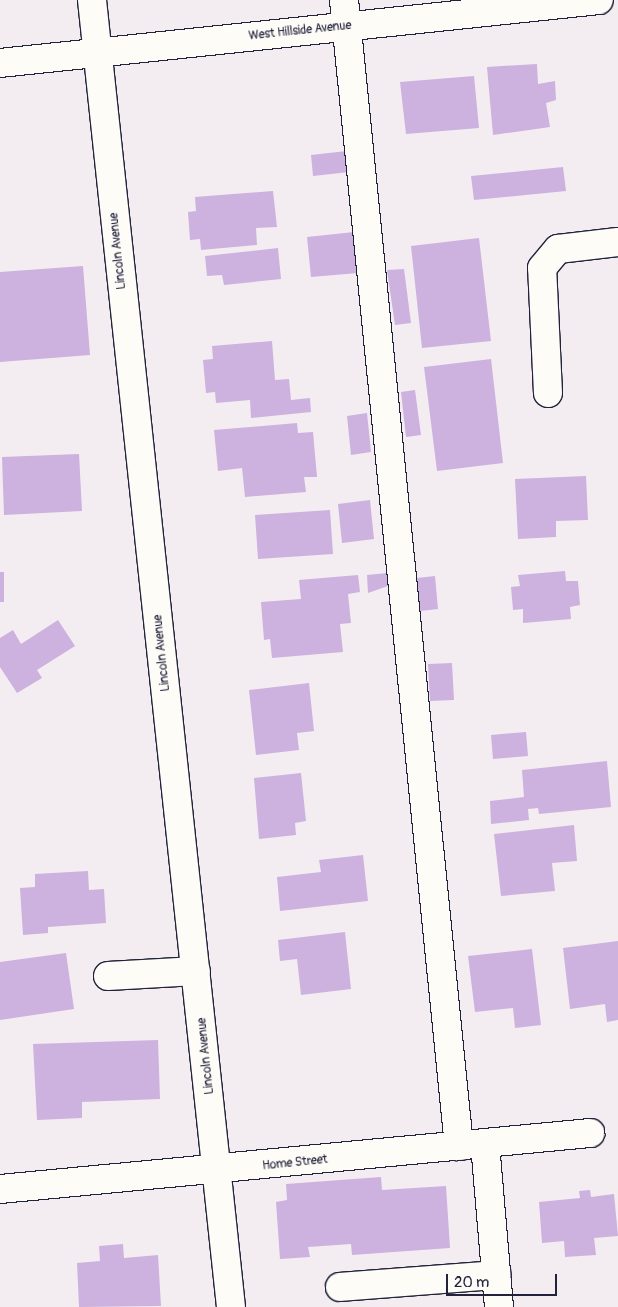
<!DOCTYPE html>
<html>
<head>
<meta charset="utf-8">
<style>
  body { margin:0 }
  #map { position:relative; width:618px; height:1307px; overflow:hidden; background:#f3edf2; font-family:Pangolin,sans-serif }
  div>[style] { position:absolute }
  [style*='--x'] { left:calc(var(--x)*1px); top:calc(var(--y)*1px); width:calc(var(--w)*1px); rotate:calc(var(--a)*1deg) }
  .building>* { inset:0; background:#cdb1df }
  .roads { filter:drop-shadow(1px 0 #22223b) drop-shadow(-1px 0 #22223b) drop-shadow(0 1px #22223b) drop-shadow(0 -1px #22223b) }
  .minor>* { height:28px; margin:-14px; padding:0 14px; transform-origin:14px; border-radius:14px; background:#fdfcf7 }
  span { translate:-50% -50%; white-space:nowrap; text-align:center; line-height:1.15; -webkit-text-stroke:4px #fdfcf7; paint-order:stroke }
  .street-label { font-size:12px; color:#22223b }
  .scale { position:absolute; left:446px; top:1274px; width:111px; height:22px; box-sizing:border-box; border:2px solid #22223b; border-top:0; padding-left:6px; font-size:15px; line-height:18px; white-space:nowrap; color:#22223b; -webkit-text-stroke:4px #fdfcf7; paint-order:stroke }
</style>
</head>
<body>
<div id="map">
  <div class="building">
    <i style="clip-path:polygon(537px 64px,538px 84px,555px 81px,556px 100px,546px 103px,550px 127px,493px 135px,487px 67px)"></i>
    <i style="clip-path:polygon(474px 76px,479px 128px,406px 134px,400px 82px)"></i>
    <i style="clip-path:polygon(347px 151px,349px 172px,313px 176px,311px 155px)"></i>
    <i style="clip-path:polygon(563px 167px,566px 191px,474px 200px,471px 176px)"></i>
    <i style="clip-path:polygon(273px 191px,277px 227px,256px 228px,257px 245px,201px 250px,200px 239px,190px 240px,188px 212px,196px 211px,195px 197px)"></i>
    <i style="clip-path:polygon(354px 232px,358px 273px,311px 277px,307px 237px)"></i>
    <i style="clip-path:polygon(479px 238px,491px 341px,422px 348px,411px 246px)"></i>
    <i style="clip-path:polygon(278px 248px,281px 279px,224px 285px,222px 275px,207px 276px,205px 256px)"></i>
    <i style="clip-path:polygon(83px 266px,90px 355px,0 362px,0 272px)"></i>
    <i style="clip-path:polygon(404px 269px,411px 323px,395px 325px,387px 270px)"></i>
    <i style="clip-path:polygon(272px 341px,275px 380px,289px 379px,291px 400px,310px 398px,311px 412px,251px 418px,250px 400px,216px 403px,215px 392px,206px 393px,203px 360px,213px 359px,212px 346px)"></i>
    <i style="clip-path:polygon(491px 359px,503px 463px,437px 471px,424px 367px)"></i>
    <i style="clip-path:polygon(415px 390px,421px 435px,406px 437px,401px 392px)"></i>
    <i style="clip-path:polygon(367px 413px,371px 452px,351px 455px,347px 416px)"></i>
    <i style="clip-path:polygon(297px 423px,298px 433px,313px 432px,317px 477px,304px 477px,306px 492px,245px 497px,242px 468px,218px 471px,214px 430px)"></i>
    <i style="clip-path:polygon(79px 454px,82px 511px,4px 515px,2px 457px)"></i>
    <i style="clip-path:polygon(586px 476px,588px 520px,556px 521px,556px 537px,518px 539px,515px 479px)"></i>
    <i style="clip-path:polygon(370px 500px,374px 539px,342px 543px,338px 504px)"></i>
    <i style="clip-path:polygon(330px 510px,333px 554px,258px 559px,255px 515px)"></i>
    <i style="clip-path:polygon(565px 571px,566px 581px,578px 581px,580px 605px,570px 607px,571px 619px,523px 623px,523px 609px,513px 610px,511px 587px,520px 586px,518px 575px)"></i>
    <i style="clip-path:polygon(0 572px,4px 572px,4px 602px,0 602px)"></i>
    <i style="clip-path:polygon(387px 573px,388px 586px,368px 593px,367px 575px)"></i>
    <i style="clip-path:polygon(358px 575px,360px 592px,348px 594px,351px 623px,340px 624px,343px 652px,272px 658px,270px 639px,264px 640px,261px 602px,301px 599px,299px 580px)"></i>
    <i style="clip-path:polygon(435px 576px,438px 609px,420px 611px,417px 578px)"></i>
    <i style="clip-path:polygon(58px 620px,75px 646px,37px 670px,42px 678px,17px 693px,0 667px,0 638px,13px 630px,21px 644px)"></i>
    <i style="clip-path:polygon(452px 663px,454px 700px,430px 701px,428px 664px)"></i>
    <i style="clip-path:polygon(309px 683px,314px 731px,297px 733px,299px 750px,256px 755px,249px 690px)"></i>
    <i style="clip-path:polygon(526px 732px,528px 756px,493px 759px,491px 735px)"></i>
    <i style="clip-path:polygon(607px 761px,611px 807px,539px 814px,538px 808px,528px 809px,529px 820px,491px 824px,490px 801px,524px 797px,522px 770px)"></i>
    <i style="clip-path:polygon(301px 773px,306px 821px,295px 823px,296px 835px,259px 839px,254px 778px)"></i>
    <i style="clip-path:polygon(574px 825px,577px 861px,552px 863px,555px 891px,501px 896px,494px 834px)"></i>
    <i style="clip-path:polygon(363px 855px,368px 901px,280px 911px,277px 877px,321px 872px,319px 860px)"></i>
    <i style="clip-path:polygon(88px 871px,89px 890px,104px 889px,106px 923px,48px 927px,48px 933px,23px 935px,20px 888px,35px 887px,35px 874px)"></i>
    <i style="clip-path:polygon(345px 932px,351px 989px,301px 995px,297px 959px,280px 961px,278px 940px)"></i>
    <i style="clip-path:polygon(618px 941px,618px 1020px,607px 1022px,605px 1004px,570px 1009px,563px 948px)"></i>
    <i style="clip-path:polygon(532px 949px,541px 1025px,515px 1028px,513px 1008px,475px 1012px,468px 956px)"></i>
    <i style="clip-path:polygon(66px 953px,74px 1009px,0 1020px,0 962px)"></i>
    <i style="clip-path:polygon(158px 1040px,160px 1099px,82px 1102px,82px 1118px,37px 1120px,33px 1044px)"></i>
    <i style="clip-path:polygon(381px 1177px,382px 1190px,446px 1186px,450px 1248px,352px 1255px,351px 1244px,308px 1247px,310px 1257px,280px 1259px,276px 1202px,287px 1200px,286px 1184px)"></i>
    <i style="clip-path:polygon(590px 1190px,591px 1197px,614px 1194px,618px 1236px,594px 1238px,596px 1255px,565px 1257px,564px 1241px,542px 1243px,539px 1202px,580px 1198px,579px 1191px)"></i>
    <i style="clip-path:polygon(123px 1244px,124px 1258px,158px 1255px,161px 1306px,79px 1307px,77px 1263px,100px 1261px,99px 1246px)"></i>
  </div>
  <div class="roads">
    <div class="minor">
      <i style="--x:92;--y:0;--w:1314;--a:83.93"></i>
      <i style="--x:344;--y:0;--w:1152;--a:84.27"></i>
      <i style="--x:0;--y:63;--w:602;--a:-6"></i>
      <i style="--x:548;--y:393;--w:125;--a:-92.7"></i>
      <i style="--x:542;--y:268;--w:25;--a:-50"></i>
      <i style="--x:558;--y:249;--w:60;--a:-6.7"></i>
      <i style="--x:108;--y:976;--w:88;--a:-3.3"></i>
      <i style="--x:485;--y:1144;--w:164;--a:85.1"></i>
      <i style="--x:0;--y:1189;--w:593;--a:-5.42"></i>
      <i style="--x:340;--y:1287;--w:157;--a:-4.4"></i>
    </div>
  </div>
  <div class="street-label">
    <span style="left:300px;top:31px;rotate:-6deg">West Hillside Avenue</span>
    <span style="left:118px;top:251px;rotate:-96deg">Lincoln Avenue</span>
    <span style="left:162px;top:653px;rotate:-96deg">Lincoln Avenue</span>
    <span style="left:206px;top:1056px;rotate:-96deg">Lincoln Avenue</span>
    <span style="left:295px;top:1163px;rotate:-6deg">Home Street</span>
  </div>
  <div class="scale">20 m</div>
</div>
</body>
</html>
